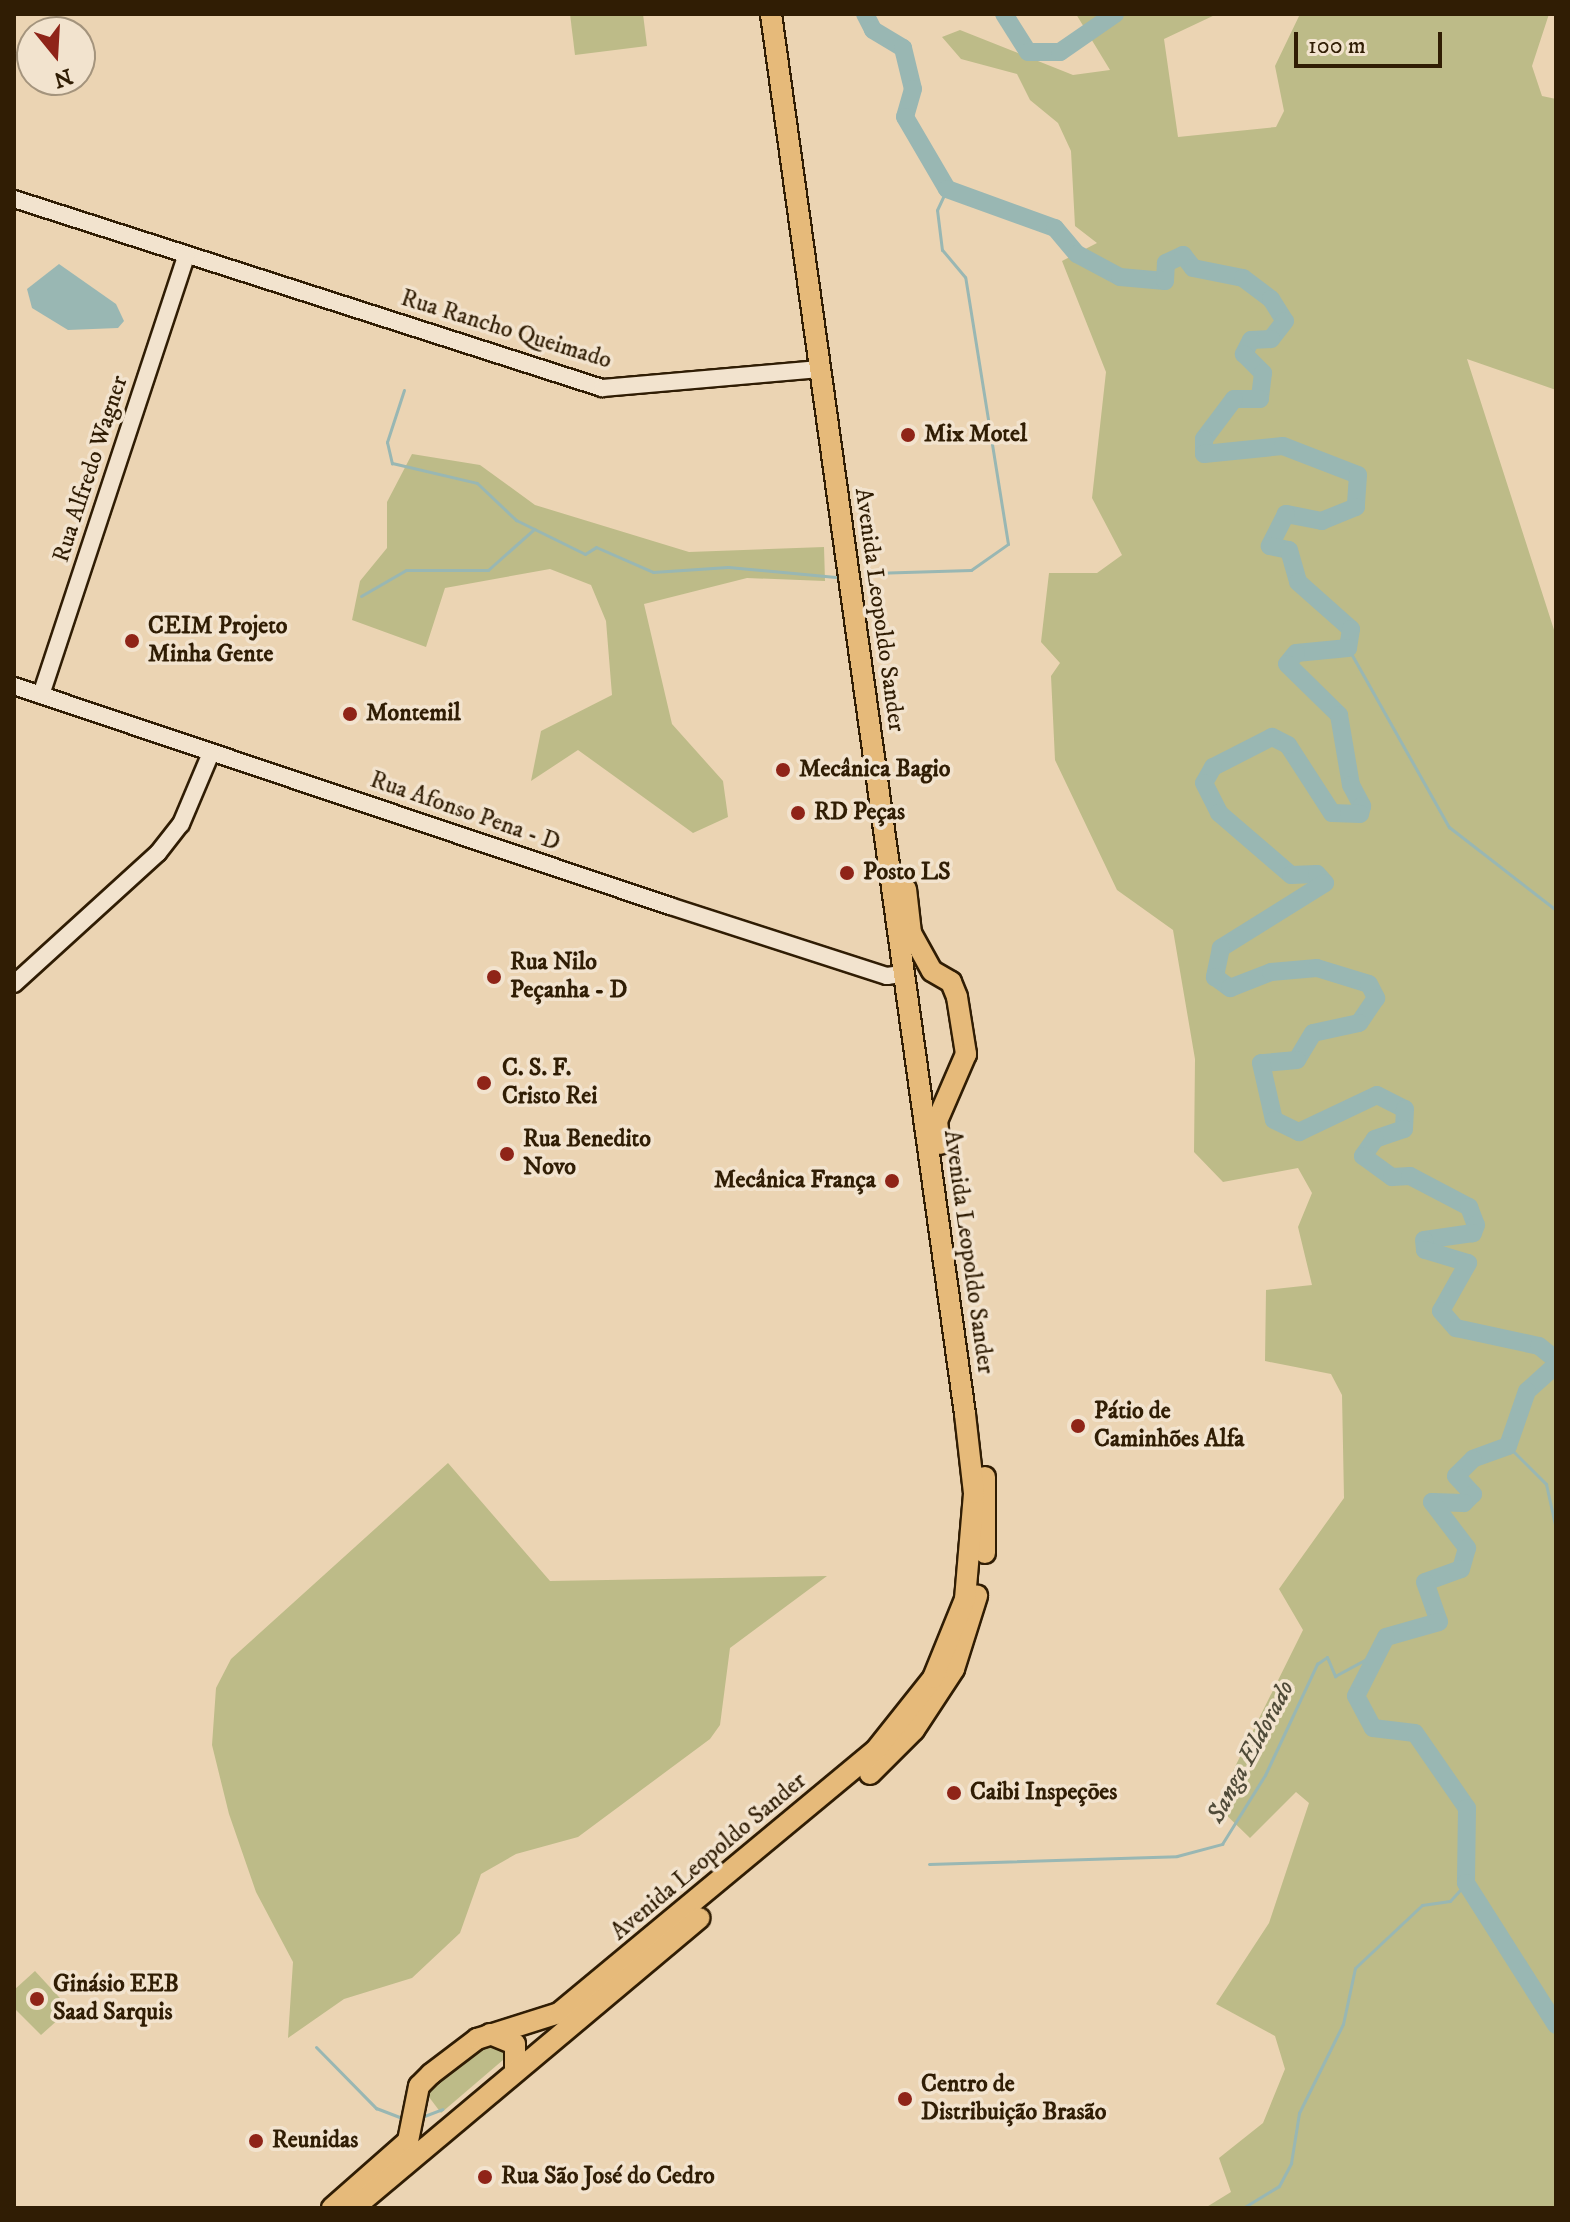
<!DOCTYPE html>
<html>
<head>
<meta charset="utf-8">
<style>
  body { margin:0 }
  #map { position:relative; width:1570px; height:2222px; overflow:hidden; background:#ebd4b3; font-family:"IM FELL DW Pica",serif }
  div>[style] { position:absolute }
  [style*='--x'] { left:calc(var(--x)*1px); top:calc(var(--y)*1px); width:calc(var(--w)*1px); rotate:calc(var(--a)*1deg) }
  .green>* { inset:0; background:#bdbb88 }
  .water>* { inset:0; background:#99b7b3 }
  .stream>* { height:3px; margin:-1.5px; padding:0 1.5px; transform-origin:1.5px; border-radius:1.5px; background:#99b7b3 }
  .river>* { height:18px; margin:-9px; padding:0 9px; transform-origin:9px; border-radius:9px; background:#99b7b3 }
  .roads { filter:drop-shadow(2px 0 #301d04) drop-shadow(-2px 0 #301d04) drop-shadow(0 2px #301d04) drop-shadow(0 -2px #301d04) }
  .secondary>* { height:16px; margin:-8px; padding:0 8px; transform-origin:8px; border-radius:8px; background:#f2e3ce }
  .highway>* { height:20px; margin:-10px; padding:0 10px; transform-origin:10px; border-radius:10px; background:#e6ba7a }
  .dots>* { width:22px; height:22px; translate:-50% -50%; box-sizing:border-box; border:4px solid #f2e3ce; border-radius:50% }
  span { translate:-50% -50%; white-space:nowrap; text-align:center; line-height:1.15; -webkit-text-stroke:7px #f2e3ce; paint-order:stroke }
  .street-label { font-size:24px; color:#301d04 }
  .poi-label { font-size:24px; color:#301d04; font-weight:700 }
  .left { translate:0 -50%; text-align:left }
  .right { translate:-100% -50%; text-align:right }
  .water-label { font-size:26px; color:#504b39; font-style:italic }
  .frame { position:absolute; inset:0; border:16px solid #301d04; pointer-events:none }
  .north { position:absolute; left:16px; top:16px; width:80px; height:80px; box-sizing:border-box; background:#f2e3ce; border:2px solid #a4947d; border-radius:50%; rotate:162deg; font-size:22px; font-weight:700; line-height:32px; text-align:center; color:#301d04 }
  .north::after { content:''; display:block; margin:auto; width:28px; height:36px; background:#8f2418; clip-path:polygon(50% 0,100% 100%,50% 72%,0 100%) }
  .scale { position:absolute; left:1294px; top:32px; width:148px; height:36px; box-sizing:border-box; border:4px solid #301d04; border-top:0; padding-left:10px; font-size:24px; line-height:28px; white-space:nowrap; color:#301d04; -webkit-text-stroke:6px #f2e3ce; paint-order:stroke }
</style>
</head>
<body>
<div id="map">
  <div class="green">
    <i style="clip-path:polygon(570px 14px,643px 14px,647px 46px,575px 55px)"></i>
    <i style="clip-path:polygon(1076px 14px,1217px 14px,1164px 39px,1178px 137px,1276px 127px,1284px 111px,1275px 66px,1300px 14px,1549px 14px,1532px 66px,1542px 96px,1556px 99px,1556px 390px,1467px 359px,1556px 636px,1556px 2208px,1205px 2208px,1231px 2192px,1219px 2158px,1263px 2123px,1285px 2069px,1275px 2036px,1216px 2004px,1269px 1923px,1309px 1803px,1296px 1792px,1250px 1838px,1216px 1805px,1303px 1630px,1279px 1589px,1344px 1498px,1342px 1395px,1331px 1374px,1265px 1361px,1266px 1290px,1312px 1285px,1298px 1227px,1312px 1193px,1298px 1168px,1223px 1182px,1194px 1152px,1195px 1059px,1173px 930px,1117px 890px,1055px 760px,1051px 676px,1060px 663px,1041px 642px,1049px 573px,1097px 573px,1122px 555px,1092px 498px,1106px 372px,1062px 261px,1097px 243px,1075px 226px,1071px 151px,1058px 123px,1030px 100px,1017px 74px,961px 59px,942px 37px,960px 30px,1073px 75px,1110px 70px)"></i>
    <i style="clip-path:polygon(412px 454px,480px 465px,535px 505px,689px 552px,824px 547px,825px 581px,747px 578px,644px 604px,672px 724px,723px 781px,728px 817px,693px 833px,578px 750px,531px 781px,541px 731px,612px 695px,606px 621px,591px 585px,550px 569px,445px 588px,426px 647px,352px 620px,360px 581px,387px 548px,387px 502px)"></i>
    <i style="clip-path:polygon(448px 1463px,550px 1581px,827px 1576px,730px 1648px,720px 1725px,710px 1739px,578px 1837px,516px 1854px,481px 1874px,460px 1933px,412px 1978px,344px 1999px,288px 2038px,293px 1962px,256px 1892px,229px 1814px,212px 1745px,216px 1688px,231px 1659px)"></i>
    <i style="clip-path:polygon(35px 1971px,70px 2009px,41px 2035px,14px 2008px,14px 1990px)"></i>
    <i style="clip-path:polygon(496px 2040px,510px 2054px,441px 2113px,426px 2093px,434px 2083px)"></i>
  </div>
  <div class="water">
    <i style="clip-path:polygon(59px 264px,116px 304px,124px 321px,118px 328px,68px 330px,32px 308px,27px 289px)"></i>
  </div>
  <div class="stream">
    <i style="--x:404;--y:390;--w:55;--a:108.1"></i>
    <i style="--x:387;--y:442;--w:22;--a:77"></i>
    <i style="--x:392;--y:463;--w:87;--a:13.2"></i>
    <i style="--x:477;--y:483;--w:54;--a:43.5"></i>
    <i style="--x:516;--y:520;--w:77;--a:26.2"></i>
    <i style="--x:585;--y:554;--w:13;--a:-32"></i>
    <i style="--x:596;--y:547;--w:62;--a:23.7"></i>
    <i style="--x:653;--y:572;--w:75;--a:-3.8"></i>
    <i style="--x:728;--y:567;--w:108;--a:5.3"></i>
    <i style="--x:872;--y:573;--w:99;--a:-1.7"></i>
    <i style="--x:971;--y:570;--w:45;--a:-35.1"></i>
    <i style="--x:1008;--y:544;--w:270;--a:-99.1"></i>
    <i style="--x:965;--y:277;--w:35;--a:-130"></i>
    <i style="--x:942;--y:250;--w:40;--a:-97.1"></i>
    <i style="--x:937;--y:210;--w:23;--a:-65"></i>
    <i style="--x:361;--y:596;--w:52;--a:-30"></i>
    <i style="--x:406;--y:570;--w:82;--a:0"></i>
    <i style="--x:488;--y:570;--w:62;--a:-41.7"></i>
    <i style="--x:1348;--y:648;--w:206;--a:60.6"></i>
    <i style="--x:1449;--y:827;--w:135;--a:37.8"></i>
    <i style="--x:1508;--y:1446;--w:54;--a:45"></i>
    <i style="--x:1546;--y:1484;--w:46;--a:77.5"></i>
    <i style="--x:929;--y:1864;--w:248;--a:-1.8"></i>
    <i style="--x:1177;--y:1856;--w:47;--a:-14.9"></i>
    <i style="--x:1222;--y:1844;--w:81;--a:-58.1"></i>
    <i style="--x:1265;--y:1775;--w:123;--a:-64.9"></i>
    <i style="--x:1317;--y:1664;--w:12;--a:-35"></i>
    <i style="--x:1327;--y:1657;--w:21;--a:67"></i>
    <i style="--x:1335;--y:1676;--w:57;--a:-28.4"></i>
    <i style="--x:316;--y:2047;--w:86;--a:45.5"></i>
    <i style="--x:376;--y:2108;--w:30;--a:21"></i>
    <i style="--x:419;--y:2118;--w:25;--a:-21"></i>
    <i style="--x:1243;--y:2208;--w:42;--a:-31.4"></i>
    <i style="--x:1279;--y:2186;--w:26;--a:-62"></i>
    <i style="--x:1291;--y:2163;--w:51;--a:-80.9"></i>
    <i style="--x:1299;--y:2113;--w:99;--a:-63.7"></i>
    <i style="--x:1343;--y:2024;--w:57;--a:-77.9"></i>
    <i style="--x:1355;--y:1968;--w:92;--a:-43.2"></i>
    <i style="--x:1422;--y:1905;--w:28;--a:-8"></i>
    <i style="--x:1450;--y:1901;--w:24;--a:-48"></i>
  </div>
  <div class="river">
    <i style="--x:865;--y:14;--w:18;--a:63"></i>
    <i style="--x:873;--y:30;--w:35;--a:31"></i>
    <i style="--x:903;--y:48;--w:42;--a:76.3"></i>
    <i style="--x:913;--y:89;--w:29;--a:106"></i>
    <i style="--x:905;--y:117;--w:83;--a:59.7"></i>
    <i style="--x:947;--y:189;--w:115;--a:19.9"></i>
    <i style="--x:1055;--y:228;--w:34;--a:50"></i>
    <i style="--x:1077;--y:254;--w:49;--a:28.1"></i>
    <i style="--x:1120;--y:277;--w:45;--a:5.1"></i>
    <i style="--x:1165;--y:281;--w:18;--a:-87"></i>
    <i style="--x:1166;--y:263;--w:19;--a:-25"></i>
    <i style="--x:1183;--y:255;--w:16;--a:52"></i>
    <i style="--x:1193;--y:268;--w:51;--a:11.3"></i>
    <i style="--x:1243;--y:278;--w:35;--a:37"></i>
    <i style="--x:1271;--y:299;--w:26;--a:58"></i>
    <i style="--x:1285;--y:321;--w:23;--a:128"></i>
    <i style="--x:1271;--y:339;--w:20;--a:177"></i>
    <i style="--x:1251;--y:340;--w:16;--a:117"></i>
    <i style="--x:1244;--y:354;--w:27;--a:45"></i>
    <i style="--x:1263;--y:373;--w:26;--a:97"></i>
    <i style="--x:1260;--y:399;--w:26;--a:180"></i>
    <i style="--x:1234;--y:399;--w:50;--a:126.9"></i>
    <i style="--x:1204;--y:439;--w:15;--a:90"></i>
    <i style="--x:1204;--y:454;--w:79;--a:-5.8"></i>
    <i style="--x:1283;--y:446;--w:80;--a:21.1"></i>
    <i style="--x:1358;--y:475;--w:32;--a:94"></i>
    <i style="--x:1356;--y:507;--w:37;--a:158"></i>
    <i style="--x:1322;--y:521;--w:37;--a:-169"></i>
    <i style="--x:1286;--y:514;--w:36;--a:117"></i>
    <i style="--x:1270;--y:546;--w:19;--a:12"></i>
    <i style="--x:1289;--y:550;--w:33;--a:74"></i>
    <i style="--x:1298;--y:582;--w:71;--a:41.6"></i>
    <i style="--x:1351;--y:629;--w:19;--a:99"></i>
    <i style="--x:1348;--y:648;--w:52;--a:174.5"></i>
    <i style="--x:1296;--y:653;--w:14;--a:129"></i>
    <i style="--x:1287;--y:664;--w:73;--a:44.4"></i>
    <i style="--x:1339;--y:715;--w:71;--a:80.3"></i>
    <i style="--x:1351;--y:785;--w:24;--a:62"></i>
    <i style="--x:1362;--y:806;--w:8;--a:104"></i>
    <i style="--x:1360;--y:814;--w:28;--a:-178"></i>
    <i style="--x:1332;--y:813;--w:81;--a:-122.9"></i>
    <i style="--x:1288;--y:745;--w:18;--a:-153"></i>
    <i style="--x:1272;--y:737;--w:66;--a:153"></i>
    <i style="--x:1213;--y:767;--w:18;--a:119"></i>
    <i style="--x:1204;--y:783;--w:34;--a:63"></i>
    <i style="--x:1219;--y:813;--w:95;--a:40.7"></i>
    <i style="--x:1291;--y:875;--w:26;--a:-2"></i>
    <i style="--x:1317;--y:874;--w:12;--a:48"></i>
    <i style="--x:1325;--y:883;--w:123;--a:148"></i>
    <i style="--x:1221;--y:948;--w:30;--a:102"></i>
    <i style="--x:1215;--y:977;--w:19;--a:36"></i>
    <i style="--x:1230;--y:988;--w:44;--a:-21.3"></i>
    <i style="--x:1271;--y:972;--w:46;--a:-5"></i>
    <i style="--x:1317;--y:968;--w:54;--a:17.1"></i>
    <i style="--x:1369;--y:984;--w:16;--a:63"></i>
    <i style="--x:1376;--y:998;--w:30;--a:124"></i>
    <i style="--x:1359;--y:1023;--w:47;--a:167.7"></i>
    <i style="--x:1313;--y:1033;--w:31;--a:121"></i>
    <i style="--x:1297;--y:1060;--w:36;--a:175"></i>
    <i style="--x:1261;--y:1063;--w:58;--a:77.2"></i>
    <i style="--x:1274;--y:1120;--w:28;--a:26"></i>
    <i style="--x:1299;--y:1132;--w:86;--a:-25.4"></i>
    <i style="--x:1377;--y:1095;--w:31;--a:27"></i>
    <i style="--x:1405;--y:1109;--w:20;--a:93"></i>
    <i style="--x:1404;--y:1129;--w:31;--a:161"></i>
    <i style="--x:1375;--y:1139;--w:21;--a:125"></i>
    <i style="--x:1363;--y:1156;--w:36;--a:36"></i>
    <i style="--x:1392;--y:1177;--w:18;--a:-3"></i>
    <i style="--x:1410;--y:1176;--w:67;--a:27.7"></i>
    <i style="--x:1469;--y:1207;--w:19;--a:69"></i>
    <i style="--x:1476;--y:1225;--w:9;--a:111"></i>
    <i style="--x:1473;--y:1233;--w:49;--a:171.9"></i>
    <i style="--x:1424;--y:1240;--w:10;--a:84"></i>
    <i style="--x:1425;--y:1250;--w:45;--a:16.8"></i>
    <i style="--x:1468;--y:1263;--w:55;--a:119.4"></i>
    <i style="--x:1441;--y:1311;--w:23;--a:49"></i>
    <i style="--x:1456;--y:1328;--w:85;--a:12.2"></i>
    <i style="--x:1539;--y:1346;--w:22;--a:39"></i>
    <i style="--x:1004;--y:14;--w:45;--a:57.7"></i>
    <i style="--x:1028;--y:52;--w:32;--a:0"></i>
    <i style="--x:1060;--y:52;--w:67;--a:-34.6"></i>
    <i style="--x:1556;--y:1365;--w:39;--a:138"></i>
    <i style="--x:1527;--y:1391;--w:58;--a:109.1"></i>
    <i style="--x:1508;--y:1446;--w:37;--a:160"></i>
    <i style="--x:1473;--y:1459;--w:24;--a:135"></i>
    <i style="--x:1456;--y:1476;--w:25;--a:47"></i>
    <i style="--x:1473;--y:1494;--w:13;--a:135"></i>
    <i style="--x:1464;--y:1503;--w:32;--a:-178"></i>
    <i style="--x:1432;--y:1502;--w:58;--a:52.7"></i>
    <i style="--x:1467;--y:1548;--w:22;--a:106"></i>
    <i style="--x:1461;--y:1569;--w:38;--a:160"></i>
    <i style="--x:1425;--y:1582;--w:42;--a:70.7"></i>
    <i style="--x:1439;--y:1622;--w:55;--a:164.2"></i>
    <i style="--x:1386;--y:1637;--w:66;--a:117"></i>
    <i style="--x:1356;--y:1696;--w:36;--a:62"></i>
    <i style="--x:1373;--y:1728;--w:42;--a:6.8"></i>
    <i style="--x:1415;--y:1733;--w:91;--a:55.3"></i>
    <i style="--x:1467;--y:1808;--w:75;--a:90.8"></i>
    <i style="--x:1466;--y:1883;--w:168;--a:57.6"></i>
  </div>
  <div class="roads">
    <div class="secondary">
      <i style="--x:14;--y:199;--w:618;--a:17.82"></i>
      <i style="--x:602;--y:388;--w:219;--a:-5"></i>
      <i style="--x:14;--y:686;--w:692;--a:18.54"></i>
      <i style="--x:670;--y:906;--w:228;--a:17.9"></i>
      <i style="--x:887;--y:976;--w:15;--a:-8"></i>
      <i style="--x:41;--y:695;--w:461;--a:-71.7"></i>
      <i style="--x:14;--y:984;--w:195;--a:-42.3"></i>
      <i style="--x:158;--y:853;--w:37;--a:-52"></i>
      <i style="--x:181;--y:824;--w:77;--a:-67.1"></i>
    </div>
    <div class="highway">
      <i style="--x:906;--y:889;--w:44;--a:83.5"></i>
      <i style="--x:911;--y:933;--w:43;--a:61.1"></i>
      <i style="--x:932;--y:971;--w:22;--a:30"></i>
      <i style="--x:951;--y:982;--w:16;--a:68"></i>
      <i style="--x:957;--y:997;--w:58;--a:81"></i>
      <i style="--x:966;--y:1054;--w:73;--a:113.4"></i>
      <i style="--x:937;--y:1121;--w:23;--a:83"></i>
      <i style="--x:985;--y:1477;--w:76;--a:90"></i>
      <i style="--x:870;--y:1774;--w:62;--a:-45"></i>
      <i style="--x:914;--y:1730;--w:73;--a:-56.7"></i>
      <i style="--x:954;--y:1669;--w:77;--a:-72.5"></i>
      <i style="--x:490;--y:2034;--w:27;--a:22"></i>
      <i style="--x:515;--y:2044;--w:27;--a:90"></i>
      <i style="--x:332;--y:2208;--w:101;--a:-41.4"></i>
      <i style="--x:408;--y:2141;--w:56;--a:-78.7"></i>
      <i style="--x:419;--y:2086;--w:17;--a:-45"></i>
      <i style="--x:431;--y:2074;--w:58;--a:-37.3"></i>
      <i style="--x:477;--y:2039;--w:86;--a:-17.6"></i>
      <i style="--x:559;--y:2013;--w:410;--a:-39.7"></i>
      <i style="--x:875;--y:1751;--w:93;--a:-51.5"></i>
      <i style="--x:933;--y:1678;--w:85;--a:-67.9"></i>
      <i style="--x:965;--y:1599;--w:106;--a:-85.1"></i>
      <i style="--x:974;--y:1493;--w:80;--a:-96.5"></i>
      <i style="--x:965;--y:1414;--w:1413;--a:-97.89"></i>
      <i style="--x:354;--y:2208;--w:451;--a:-40"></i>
    </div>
  </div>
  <div class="dots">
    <i style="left:908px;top:435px;background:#8f2418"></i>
    <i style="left:132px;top:641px;background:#8f2418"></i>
    <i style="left:350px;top:714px;background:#8f2418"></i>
    <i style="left:783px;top:770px;background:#8f2418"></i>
    <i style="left:798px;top:813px;background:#8f2418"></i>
    <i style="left:847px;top:873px;background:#8f2418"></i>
    <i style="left:494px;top:977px;background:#8f2418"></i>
    <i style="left:484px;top:1083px;background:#8f2418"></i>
    <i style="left:507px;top:1154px;background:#8f2418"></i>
    <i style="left:892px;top:1181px;background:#8f2418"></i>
    <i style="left:1078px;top:1426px;background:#8f2418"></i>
    <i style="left:954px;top:1793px;background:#8f2418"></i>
    <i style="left:37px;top:1999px;background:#8f2418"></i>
    <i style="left:905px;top:2099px;background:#8f2418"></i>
    <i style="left:256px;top:2141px;background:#8f2418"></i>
    <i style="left:485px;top:2177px;background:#8f2418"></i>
  </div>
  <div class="street-label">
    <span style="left:506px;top:330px;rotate:17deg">Rua Rancho Queimado</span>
    <span style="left:91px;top:469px;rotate:-72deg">Rua Alfredo Wagner</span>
    <span style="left:879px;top:610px;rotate:82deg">Avenida Leopoldo Sander</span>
    <span style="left:465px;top:812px;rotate:19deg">Rua Afonso Pena - D</span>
    <span style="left:968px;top:1252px;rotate:82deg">Avenida Leopoldo Sander</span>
    <span style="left:709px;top:1857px;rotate:-40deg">Avenida Leopoldo Sander</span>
  </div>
  <div class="poi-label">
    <span class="left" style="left:924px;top:435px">Mix Motel</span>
    <span class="left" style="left:148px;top:641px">CEIM Projeto<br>Minha Gente</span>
    <span class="left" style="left:366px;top:714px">Montemil</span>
    <span class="left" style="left:799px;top:770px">Mecânica Bagio</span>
    <span class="left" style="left:814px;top:813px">RD Peças</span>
    <span class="left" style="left:863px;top:873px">Posto LS</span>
    <span class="left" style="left:510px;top:977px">Rua Nilo<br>Peçanha - D</span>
    <span class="left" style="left:502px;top:1083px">C. S. F.<br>Cristo Rei</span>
    <span class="left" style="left:523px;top:1154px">Rua Benedito<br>Novo</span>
    <span class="right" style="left:876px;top:1181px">Mecânica França</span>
    <span class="left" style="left:1094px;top:1426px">Pátio de<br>Caminhões Alfa</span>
    <span class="left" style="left:970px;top:1793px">Caibi Inspeçōes</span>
    <span class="left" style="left:53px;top:1999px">Ginásio EEB<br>Saad Sarquis</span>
    <span class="left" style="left:921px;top:2099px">Centro de<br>Distribuição Brasão</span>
    <span class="left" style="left:272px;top:2141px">Reunidas</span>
    <span class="left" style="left:501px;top:2177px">Rua São José do Cedro</span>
  </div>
  <div class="water-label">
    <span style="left:1251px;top:1752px;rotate:-62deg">Sanga Eldorado</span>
  </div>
  <div class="frame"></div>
  <div class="north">N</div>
  <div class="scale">100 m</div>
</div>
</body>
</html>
